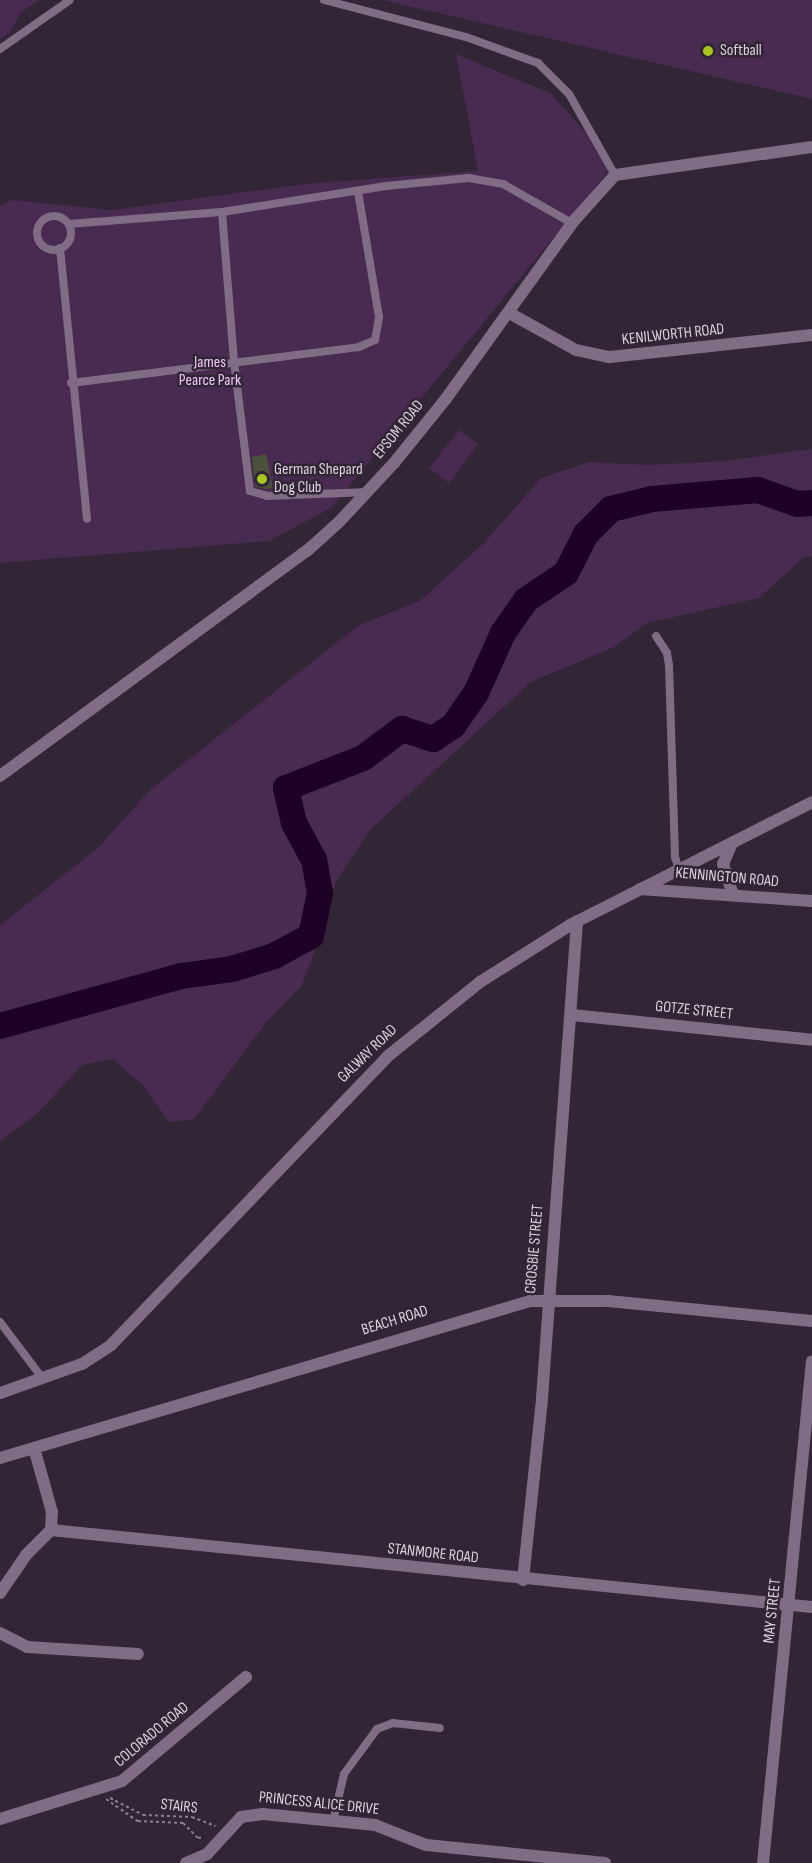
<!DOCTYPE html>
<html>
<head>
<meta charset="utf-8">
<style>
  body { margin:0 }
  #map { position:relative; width:812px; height:1863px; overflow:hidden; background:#322536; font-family:"Sofia Sans Condensed",sans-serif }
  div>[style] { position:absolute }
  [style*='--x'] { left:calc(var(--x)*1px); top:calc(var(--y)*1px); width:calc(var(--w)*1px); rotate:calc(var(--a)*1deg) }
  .green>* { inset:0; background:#492a51 }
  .river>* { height:26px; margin:-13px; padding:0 13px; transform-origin:13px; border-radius:13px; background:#1e0126 }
  .building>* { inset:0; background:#4b513b }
  .path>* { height:2px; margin-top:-1px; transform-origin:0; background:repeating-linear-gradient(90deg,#897f8d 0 3px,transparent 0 6px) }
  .service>* { height:8px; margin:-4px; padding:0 4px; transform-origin:4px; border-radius:4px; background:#806c85 }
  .service>.ring { margin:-4px; padding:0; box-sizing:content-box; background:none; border:8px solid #806c85; border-radius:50% }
  .minor>* { height:12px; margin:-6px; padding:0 6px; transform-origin:6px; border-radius:6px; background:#806c85 }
  .tertiary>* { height:12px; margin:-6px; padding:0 6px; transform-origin:6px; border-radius:6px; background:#806c85 }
  .dots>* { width:16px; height:16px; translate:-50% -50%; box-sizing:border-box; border:3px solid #322536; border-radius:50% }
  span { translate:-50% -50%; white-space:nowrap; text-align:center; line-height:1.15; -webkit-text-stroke:5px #322536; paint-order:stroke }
  .poi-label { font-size:16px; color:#dbd3de }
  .left { translate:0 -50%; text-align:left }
  .street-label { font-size:16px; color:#dbd3de }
  .park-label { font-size:16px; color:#efc8f9 }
</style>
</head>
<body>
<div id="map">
  <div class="green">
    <i style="clip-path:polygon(0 0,40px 0,21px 12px,9px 34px,0 39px)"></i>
    <i style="clip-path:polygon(382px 0,812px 0,812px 99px)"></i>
    <i style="clip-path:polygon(456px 54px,550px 93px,614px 164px,331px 508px,269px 541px,0 563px,0 205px,12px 200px,111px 210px,313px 183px,478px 171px)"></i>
    <i style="clip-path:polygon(459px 430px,478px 444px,449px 483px,429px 468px)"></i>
    <i style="clip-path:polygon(812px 449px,812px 556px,803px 558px,759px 598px,647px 623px,614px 647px,531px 682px,370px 830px,336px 881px,324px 927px,302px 985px,267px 1021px,194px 1119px,169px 1122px,143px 1085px,112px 1059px,82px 1065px,38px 1113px,0 1141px,0 925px,98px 848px,150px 790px,359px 625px,421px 600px,484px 543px,541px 478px,589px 462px,647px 465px,724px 461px)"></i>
  </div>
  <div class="river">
    <i style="--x:0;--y:1026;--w:189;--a:-15.4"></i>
    <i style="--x:182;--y:976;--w:50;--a:-8"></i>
    <i style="--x:232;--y:969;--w:44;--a:-17.2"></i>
    <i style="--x:274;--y:956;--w:42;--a:-28.4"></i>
    <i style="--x:311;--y:936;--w:44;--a:-78.2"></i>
    <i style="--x:320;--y:893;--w:34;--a:-100"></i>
    <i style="--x:314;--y:860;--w:42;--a:-118.4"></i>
    <i style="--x:294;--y:823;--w:36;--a:-103"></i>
    <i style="--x:286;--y:788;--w:83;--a:-21.3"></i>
    <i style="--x:363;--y:758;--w:49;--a:-36.6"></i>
    <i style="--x:402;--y:729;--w:33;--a:18"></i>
    <i style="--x:433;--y:739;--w:24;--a:-33"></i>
    <i style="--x:453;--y:726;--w:40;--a:-55.1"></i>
    <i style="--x:476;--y:693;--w:66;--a:-65.8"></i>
    <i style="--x:503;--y:633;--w:40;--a:-55.1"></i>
    <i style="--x:526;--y:600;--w:48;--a:-34"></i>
    <i style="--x:566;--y:573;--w:44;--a:-62.9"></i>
    <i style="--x:586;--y:534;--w:35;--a:-45"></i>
    <i style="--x:611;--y:509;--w:42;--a:-13.7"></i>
    <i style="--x:652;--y:499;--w:106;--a:-4.9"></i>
    <i style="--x:758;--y:490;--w:41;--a:19.7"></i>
    <i style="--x:797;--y:504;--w:15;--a:-4"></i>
  </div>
  <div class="building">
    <i style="clip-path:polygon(266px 454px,273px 488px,265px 489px,255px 486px,252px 457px)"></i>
  </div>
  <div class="path">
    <i style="--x:110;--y:1798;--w:37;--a:27"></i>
    <i style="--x:143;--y:1815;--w:49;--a:2.3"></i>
    <i style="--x:192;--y:1817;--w:25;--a:21"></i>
    <i style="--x:106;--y:1799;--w:39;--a:35"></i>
    <i style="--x:138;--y:1821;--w:45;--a:2.5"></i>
    <i style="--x:183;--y:1823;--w:21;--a:45"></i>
    <i style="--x:198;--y:1838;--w:6;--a:-9"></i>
  </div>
  <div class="service">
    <i style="--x:324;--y:0;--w:147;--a:14.6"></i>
    <i style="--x:466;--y:37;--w:77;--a:19.9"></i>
    <i style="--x:538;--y:63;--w:44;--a:45"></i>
    <i style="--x:569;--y:94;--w:93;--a:60.4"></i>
    <i style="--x:0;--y:49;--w:85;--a:-35"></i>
    <i style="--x:222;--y:212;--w:149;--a:85.4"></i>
    <i style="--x:234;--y:361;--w:131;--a:83"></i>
    <i style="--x:250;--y:491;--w:18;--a:16"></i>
    <i style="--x:267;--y:496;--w:101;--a:-2.3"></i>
    <i class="ring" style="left:37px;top:216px;width:26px;height:26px"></i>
    <i style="--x:69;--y:224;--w:153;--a:-4.5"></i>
    <i style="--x:222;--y:212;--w:166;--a:-9"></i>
    <i style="--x:386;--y:186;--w:83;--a:-5.5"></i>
    <i style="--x:469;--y:178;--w:35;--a:10"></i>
    <i style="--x:503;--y:184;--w:79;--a:29.5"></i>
    <i style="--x:60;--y:248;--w:272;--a:84.3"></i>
    <i style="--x:71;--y:383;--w:290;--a:-7.1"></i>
    <i style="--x:359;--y:347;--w:17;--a:-24"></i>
    <i style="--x:375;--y:340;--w:23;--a:-80"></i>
    <i style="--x:379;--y:317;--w:127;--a:-99.5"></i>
    <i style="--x:656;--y:636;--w:20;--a:57"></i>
    <i style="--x:667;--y:653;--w:12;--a:81"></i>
    <i style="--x:669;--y:665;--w:192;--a:88.2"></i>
    <i style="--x:675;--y:857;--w:14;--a:73"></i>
    <i style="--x:0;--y:1322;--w:71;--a:53"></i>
    <i style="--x:333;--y:1821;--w:48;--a:-76.8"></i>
    <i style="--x:344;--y:1774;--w:56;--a:-53.7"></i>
    <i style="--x:377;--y:1729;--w:17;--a:-21"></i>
    <i style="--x:393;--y:1723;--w:47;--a:6.1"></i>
  </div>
  <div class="minor">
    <i style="--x:511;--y:314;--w:74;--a:29"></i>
    <i style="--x:576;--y:350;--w:35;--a:12"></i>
    <i style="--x:610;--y:357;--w:203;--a:-6.2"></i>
    <i style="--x:0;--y:776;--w:382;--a:-36.3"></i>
    <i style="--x:308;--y:550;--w:42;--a:-42.1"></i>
    <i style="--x:339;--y:522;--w:81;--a:-47"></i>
    <i style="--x:394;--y:463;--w:81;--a:-51"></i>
    <i style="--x:445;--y:400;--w:218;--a:-54.3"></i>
    <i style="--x:572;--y:223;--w:64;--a:-48.1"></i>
    <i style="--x:615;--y:175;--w:199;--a:-8.1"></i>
    <i style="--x:640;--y:889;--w:172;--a:4"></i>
    <i style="--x:572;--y:1015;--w:241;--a:5.9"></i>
    <i style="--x:51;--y:1530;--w:765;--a:5.78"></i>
    <i style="--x:523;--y:1580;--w:183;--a:-84"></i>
    <i style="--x:542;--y:1398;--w:478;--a:-85.8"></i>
    <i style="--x:0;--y:1593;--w:46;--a:-55.6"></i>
    <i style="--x:26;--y:1555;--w:35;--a:-45"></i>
    <i style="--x:51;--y:1530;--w:18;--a:-87"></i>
    <i style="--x:52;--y:1512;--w:66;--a:-105.7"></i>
    <i style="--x:0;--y:1633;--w:30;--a:27"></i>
    <i style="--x:27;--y:1647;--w:111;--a:3.6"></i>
    <i style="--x:0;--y:1819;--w:128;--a:-17.3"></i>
    <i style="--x:122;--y:1781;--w:162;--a:-40"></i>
    <i style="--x:186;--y:1863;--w:23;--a:-23"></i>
    <i style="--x:207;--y:1854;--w:50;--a:-47.4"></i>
    <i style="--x:241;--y:1817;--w:22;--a:-8"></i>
    <i style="--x:263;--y:1814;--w:113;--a:5.6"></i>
    <i style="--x:375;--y:1825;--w:55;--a:21.4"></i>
    <i style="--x:426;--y:1845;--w:180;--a:5.7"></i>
    <i style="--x:763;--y:1863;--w:504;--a:-84.43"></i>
  </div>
  <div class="tertiary">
    <i style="--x:732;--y:843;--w:23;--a:113"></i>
    <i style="--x:723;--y:864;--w:33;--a:72"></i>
    <i style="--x:0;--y:1393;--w:87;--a:-19.5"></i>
    <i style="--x:82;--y:1364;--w:35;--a:-33"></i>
    <i style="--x:111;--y:1345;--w:400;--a:-46.2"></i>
    <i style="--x:388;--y:1056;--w:118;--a:-38.8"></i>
    <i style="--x:480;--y:982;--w:107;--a:-32.3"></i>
    <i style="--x:570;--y:925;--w:271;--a:-26.9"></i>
    <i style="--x:0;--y:1458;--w:553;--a:-16.5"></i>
    <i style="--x:530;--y:1301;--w:78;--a:0"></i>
    <i style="--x:608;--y:1301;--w:205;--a:5.6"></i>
  </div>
  <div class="dots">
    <i style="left:708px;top:51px;background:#a7c71e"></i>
    <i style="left:262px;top:479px;background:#a7c71e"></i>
  </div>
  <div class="poi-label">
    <span class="left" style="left:720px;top:51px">Softball</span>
    <span class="left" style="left:274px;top:479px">German Shepard<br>Dog Club</span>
  </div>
  <div class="street-label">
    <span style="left:673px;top:335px;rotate:-6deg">KENILWORTH ROAD</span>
    <span style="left:399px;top:430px;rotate:-51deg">EPSOM ROAD</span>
    <span style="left:727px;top:878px;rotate:5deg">KENNINGTON ROAD</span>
    <span style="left:694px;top:1011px;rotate:6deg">GOTZE STREET</span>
    <span style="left:368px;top:1054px;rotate:-44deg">GALWAY ROAD</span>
    <span style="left:535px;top:1249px;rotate:-85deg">CROSBIE STREET</span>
    <span style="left:395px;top:1321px;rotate:-17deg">BEACH ROAD</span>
    <span style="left:433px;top:1554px;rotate:6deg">STANMORE ROAD</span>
    <span style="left:773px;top:1611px;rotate:-84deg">MAY STREET</span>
    <span style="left:152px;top:1735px;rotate:-40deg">COLORADO ROAD</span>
    <span style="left:319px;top:1804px;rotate:6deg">PRINCESS ALICE DRIVE</span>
    <span style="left:179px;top:1807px;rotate:6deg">STAIRS</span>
  </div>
  <div class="park-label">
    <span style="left:210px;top:372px">James<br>Pearce Park</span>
  </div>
</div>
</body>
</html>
